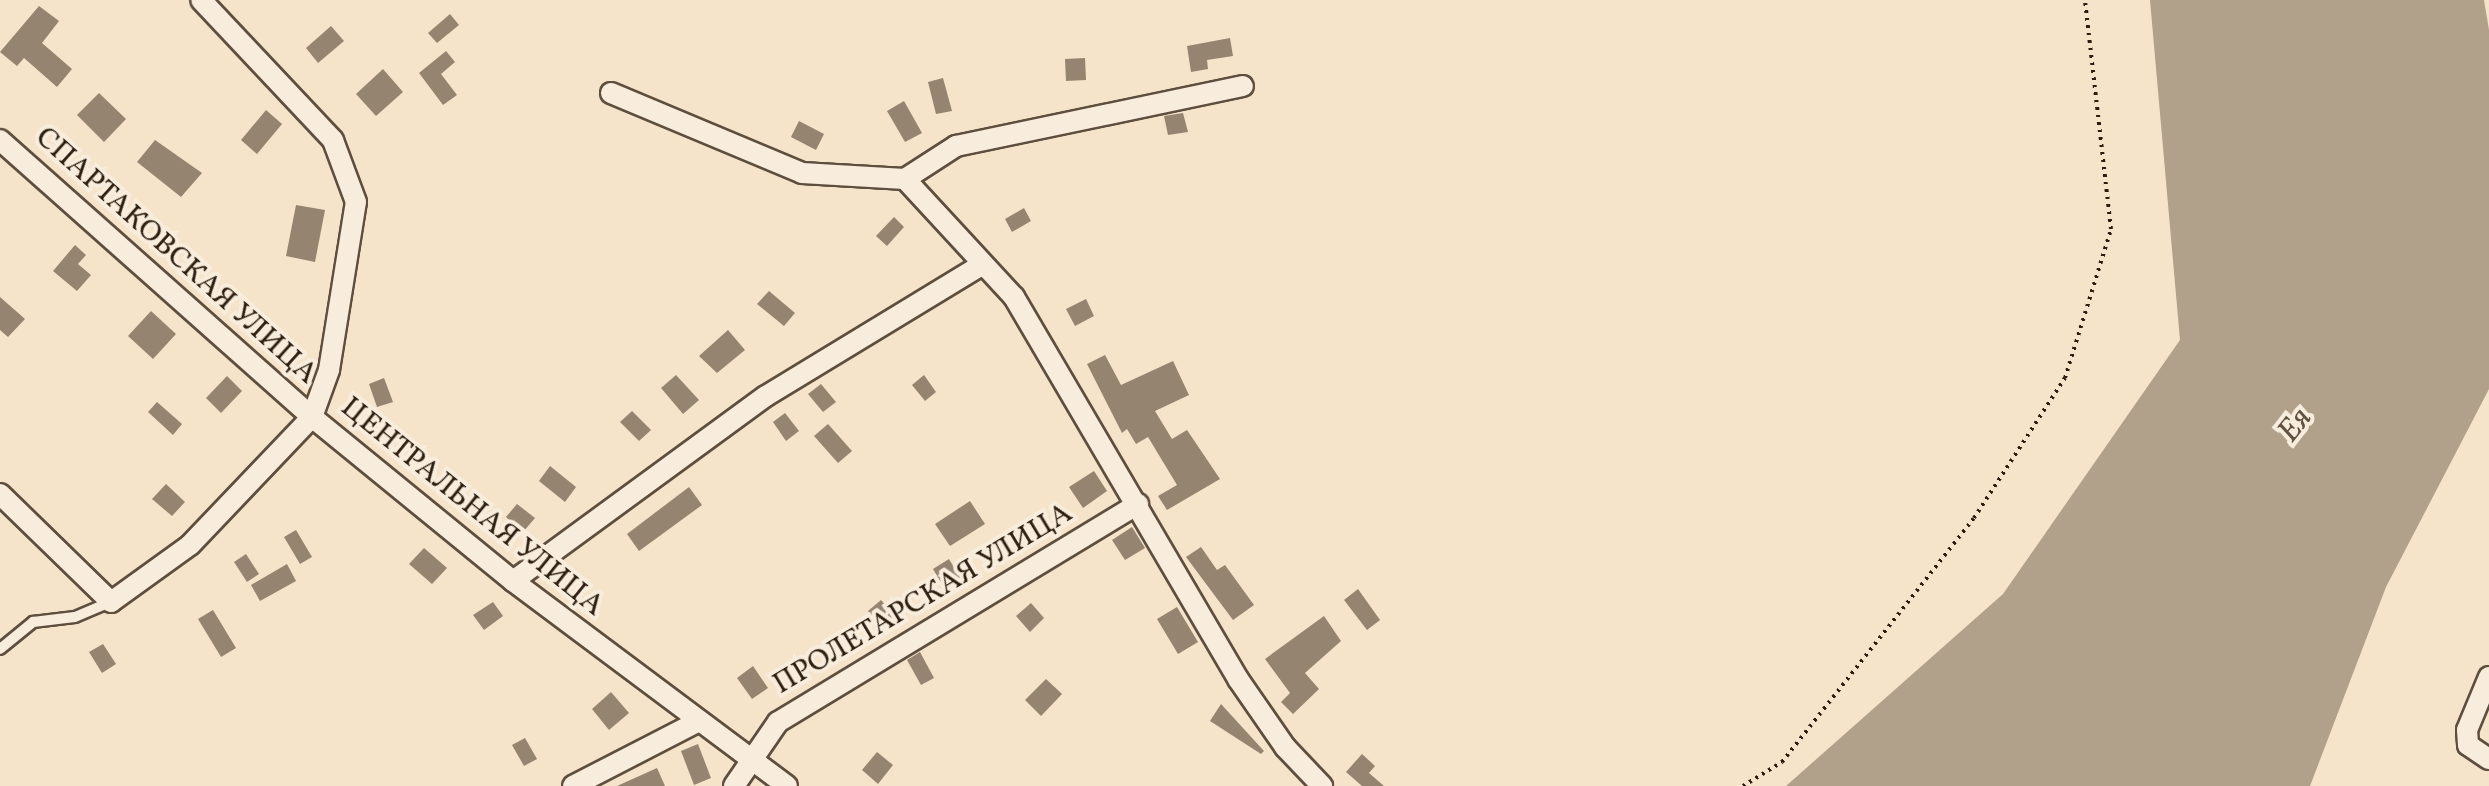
<!DOCTYPE html>
<html>
<head>
<meta charset="utf-8">
<style>
  body { margin:0 }
  #map { position:relative; width:2489px; height:786px; overflow:hidden; background:#f5e3ca; font-family:Vollkorn,serif }
  div>[style] { position:absolute }
  [style*='--x'] { left:calc(var(--x)*1px); top:calc(var(--y)*1px); width:calc(var(--w)*1px); rotate:calc(var(--a)*1deg) }
  .water>* { inset:0; background:#b1a08a }
  .building>* { inset:0; background:#958470 }
  .path>* { height:4px; margin-top:-2px; transform-origin:0; background:repeating-linear-gradient(90deg,#2c1d0f 0 2.5px,transparent 0 7.5px) }
  .roads { filter:drop-shadow(2px 0 #5e4e3e) drop-shadow(-2px 0 #5e4e3e) drop-shadow(0 2px #5e4e3e) drop-shadow(0 -2px #5e4e3e) }
  .service>* { height:10px; margin:-5px; padding:0 5px; transform-origin:5px; border-radius:5px; background:#f8eddd }
  .minor>* { height:20px; margin:-10px; padding:0 10px; transform-origin:10px; border-radius:10px; background:#f8eddd }
  span { translate:-50% -50%; white-space:nowrap; text-align:center; line-height:1.15; -webkit-text-stroke:8px #f8eddd; paint-order:stroke }
  .street-label { font-size:30px; color:#2c1d0f }
  .water-label { font-size:32px; color:#615140; font-style:italic }
</style>
</head>
<body>
<div id="map">
  <div class="water">
    <i style="clip-path:polygon(2150px 0,2484px 0,2489px 30px,2489px 389px,2386px 587px,2310px 786px,1786px 786px,2003px 594px,2180px 340px)"></i>
  </div>
  <div class="building">
    <i style="clip-path:polygon(39px 6px,59px 21px,42px 43px,72px 69px,57px 87px,24px 58px,17px 66px,0 52px)"></i>
    <i style="clip-path:polygon(450px 14px,459px 25px,437px 43px,428px 33px)"></i>
    <i style="clip-path:polygon(331px 26px,344px 41px,318px 63px,306px 48px)"></i>
    <i style="clip-path:polygon(1230px 38px,1233px 56px,1207px 60px,1208px 69px,1191px 72px,1187px 46px)"></i>
    <i style="clip-path:polygon(446px 51px,455px 62px,441px 74px,457px 95px,443px 105px,419px 73px)"></i>
    <i style="clip-path:polygon(1085px 58px,1086px 80px,1066px 81px,1065px 59px)"></i>
    <i style="clip-path:polygon(383px 69px,403px 92px,376px 116px,356px 94px)"></i>
    <i style="clip-path:polygon(943px 78px,952px 111px,936px 114px,928px 82px)"></i>
    <i style="clip-path:polygon(99px 93px,126px 119px,104px 142px,77px 115px)"></i>
    <i style="clip-path:polygon(904px 101px,922px 133px,905px 142px,887px 111px)"></i>
    <i style="clip-path:polygon(266px 110px,282px 124px,257px 154px,241px 140px)"></i>
    <i style="clip-path:polygon(1183px 113px,1188px 132px,1168px 135px,1164px 116px)"></i>
    <i style="clip-path:polygon(799px 121px,824px 134px,816px 150px,791px 137px)"></i>
    <i style="clip-path:polygon(155px 140px,202px 173px,181px 197px,137px 162px)"></i>
    <i style="clip-path:polygon(296px 205px,325px 210px,315px 262px,286px 256px)"></i>
    <i style="clip-path:polygon(1024px 208px,1031px 221px,1012px 232px,1005px 219px)"></i>
    <i style="clip-path:polygon(894px 217px,904px 227px,887px 246px,876px 236px)"></i>
    <i style="clip-path:polygon(75px 245px,86px 255px,78px 264px,91px 275px,77px 291px,53px 271px)"></i>
    <i style="clip-path:polygon(769px 291px,795px 313px,784px 326px,757px 304px)"></i>
    <i style="clip-path:polygon(0 297px,25px 319px,8px 337px,0 330px)"></i>
    <i style="clip-path:polygon(1086px 299px,1094px 316px,1075px 326px,1066px 309px)"></i>
    <i style="clip-path:polygon(151px 311px,176px 334px,153px 359px,128px 336px)"></i>
    <i style="clip-path:polygon(728px 330px,745px 350px,717px 373px,699px 356px)"></i>
    <i style="clip-path:polygon(1105px 355px,1121px 385px,1173px 361px,1189px 395px,1155px 411px,1172px 439px,1187px 430px,1220px 479px,1167px 510px,1158px 496px,1177px 485px,1148px 437px,1136px 444px,1127px 429px,1122px 433px,1087px 364px)"></i>
    <i style="clip-path:polygon(676px 375px,699px 400px,683px 414px,661px 388px)"></i>
    <i style="clip-path:polygon(924px 375px,936px 392px,925px 401px,912px 385px)"></i>
    <i style="clip-path:polygon(227px 376px,242px 391px,221px 413px,206px 398px)"></i>
    <i style="clip-path:polygon(384px 378px,393px 402px,377px 407px,369px 384px)"></i>
    <i style="clip-path:polygon(821px 384px,836px 402px,823px 412px,808px 394px)"></i>
    <i style="clip-path:polygon(157px 402px,182px 424px,173px 435px,148px 412px)"></i>
    <i style="clip-path:polygon(632px 411px,651px 430px,639px 441px,620px 422px)"></i>
    <i style="clip-path:polygon(785px 413px,799px 431px,786px 441px,773px 422px)"></i>
    <i style="clip-path:polygon(828px 424px,852px 451px,838px 463px,814px 436px)"></i>
    <i style="clip-path:polygon(550px 466px,576px 487px,565px 502px,539px 481px)"></i>
    <i style="clip-path:polygon(1094px 471px,1107px 491px,1083px 508px,1069px 487px)"></i>
    <i style="clip-path:polygon(166px 484px,185px 502px,172px 516px,152px 499px)"></i>
    <i style="clip-path:polygon(689px 487px,702px 505px,639px 551px,627px 534px)"></i>
    <i style="clip-path:polygon(970px 501px,985px 524px,950px 546px,935px 524px)"></i>
    <i style="clip-path:polygon(517px 504px,535px 518px,523px 532px,506px 517px)"></i>
    <i style="clip-path:polygon(1132px 527px,1145px 548px,1125px 560px,1112px 540px)"></i>
    <i style="clip-path:polygon(296px 530px,312px 557px,300px 564px,284px 537px)"></i>
    <i style="clip-path:polygon(1201px 547px,1217px 570px,1225px 565px,1254px 605px,1233px 620px,1186px 557px)"></i>
    <i style="clip-path:polygon(424px 548px,447px 568px,432px 584px,409px 564px)"></i>
    <i style="clip-path:polygon(246px 554px,259px 574px,247px 582px,234px 562px)"></i>
    <i style="clip-path:polygon(949px 559px,962px 581px,946px 591px,933px 569px)"></i>
    <i style="clip-path:polygon(287px 564px,296px 581px,260px 601px,251px 585px)"></i>
    <i style="clip-path:polygon(1358px 589px,1380px 620px,1367px 630px,1344px 600px)"></i>
    <i style="clip-path:polygon(881px 600px,898px 620px,884px 631px,868px 611px)"></i>
    <i style="clip-path:polygon(493px 602px,503px 616px,484px 630px,473px 615px)"></i>
    <i style="clip-path:polygon(1031px 603px,1044px 618px,1030px 632px,1016px 616px)"></i>
    <i style="clip-path:polygon(1177px 607px,1198px 642px,1178px 654px,1157px 619px)"></i>
    <i style="clip-path:polygon(213px 610px,236px 648px,221px 657px,198px 619px)"></i>
    <i style="clip-path:polygon(1324px 616px,1341px 641px,1305px 673px,1319px 689px,1293px 714px,1281px 702px,1290px 693px,1265px 659px)"></i>
    <i style="clip-path:polygon(103px 644px,116px 664px,102px 673px,89px 652px)"></i>
    <i style="clip-path:polygon(920px 652px,934px 678px,921px 685px,907px 660px)"></i>
    <i style="clip-path:polygon(753px 666px,768px 688px,752px 699px,737px 678px)"></i>
    <i style="clip-path:polygon(1046px 679px,1062px 694px,1041px 716px,1025px 700px)"></i>
    <i style="clip-path:polygon(611px 692px,629px 713px,609px 730px,592px 709px)"></i>
    <i style="clip-path:polygon(1221px 704px,1264px 751px,1261px 754px,1210px 721px)"></i>
    <i style="clip-path:polygon(525px 738px,537px 759px,524px 766px,512px 745px)"></i>
    <i style="clip-path:polygon(698px 744px,711px 778px,694px 785px,681px 751px)"></i>
    <i style="clip-path:polygon(877px 752px,893px 765px,878px 784px,862px 770px)"></i>
    <i style="clip-path:polygon(1362px 754px,1375px 766px,1369px 773px,1384px 786px,1362px 786px,1346px 772px)"></i>
    <i style="clip-path:polygon(657px 768px,665px 786px,617px 786px)"></i>
  </div>
  <div class="path">
    <i style="--x:1743;--y:786;--w:46;--a:-31.6"></i>
    <i style="--x:1782;--y:762;--w:310;--a:-51.8"></i>
    <i style="--x:1974;--y:518;--w:167;--a:-57"></i>
    <i style="--x:2065;--y:378;--w:156;--a:-72.8"></i>
    <i style="--x:2111;--y:229;--w:230;--a:-96.5"></i>
  </div>
  <div class="roads">
    <div class="service">
      <i style="--x:0;--y:649;--w:43;--a:-39.3"></i>
      <i style="--x:33;--y:622;--w:42;--a:-6.8"></i>
      <i style="--x:75;--y:617;--w:39;--a:-23"></i>
    </div>
    <div class="minor">
      <i style="--x:611;--y:93;--w:207;--a:22.7"></i>
      <i style="--x:802;--y:173;--w:103;--a:3.3"></i>
      <i style="--x:905;--y:179;--w:61;--a:-32.9"></i>
      <i style="--x:956;--y:146;--w:293;--a:-11.8"></i>
      <i style="--x:0;--y:140;--w:417;--a:41.6"></i>
      <i style="--x:312;--y:417;--w:259;--a:39.2"></i>
      <i style="--x:513;--y:581;--w:342;--a:36.8"></i>
      <i style="--x:905;--y:179;--w:161;--a:47.3"></i>
      <i style="--x:1014;--y:297;--w:443;--a:59.6"></i>
      <i style="--x:1238;--y:679;--w:83;--a:55.3"></i>
      <i style="--x:1285;--y:747;--w:54;--a:46.5"></i>
      <i style="--x:0;--y:494;--w:155;--a:44.2"></i>
      <i style="--x:111;--y:602;--w:97;--a:-35.8"></i>
      <i style="--x:190;--y:545;--w:177;--a:-46.4"></i>
      <i style="--x:312;--y:417;--w:50;--a:-70.1"></i>
      <i style="--x:329;--y:370;--w:170;--a:-80.9"></i>
      <i style="--x:356;--y:202;--w:66;--a:-110.4"></i>
      <i style="--x:333;--y:140;--w:192;--a:-133.3"></i>
      <i style="--x:513;--y:581;--w:313;--a:-36.2"></i>
      <i style="--x:766;--y:396;--w:250;--a:-31.3"></i>
      <i style="--x:2489;--y:677;--w:57;--a:112.5"></i>
      <i style="--x:2467;--y:730;--w:15;--a:86"></i>
      <i style="--x:2468;--y:745;--w:25;--a:34"></i>
      <i style="--x:573;--y:786;--w:140;--a:-27.3"></i>
      <i style="--x:734;--y:786;--w:78;--a:-55.5"></i>
      <i style="--x:778;--y:722;--w:421;--a:-31.2"></i>
    </div>
  </div>
  <div class="street-label">
    <span style="left:176px;top:256px;rotate:42deg">СПАРТАКОВСКАЯ УЛИЦА</span>
    <span style="left:472px;top:507px;rotate:39deg">ЦЕНТРАЛЬНАЯ УЛИЦА</span>
    <span style="left:923px;top:599px;rotate:-31deg">ПРОЛЕТАРСКАЯ УЛИЦА</span>
  </div>
  <div class="water-label">
    <span style="left:2296px;top:426px;rotate:-52deg">Ея</span>
  </div>
</div>
</body>
</html>
